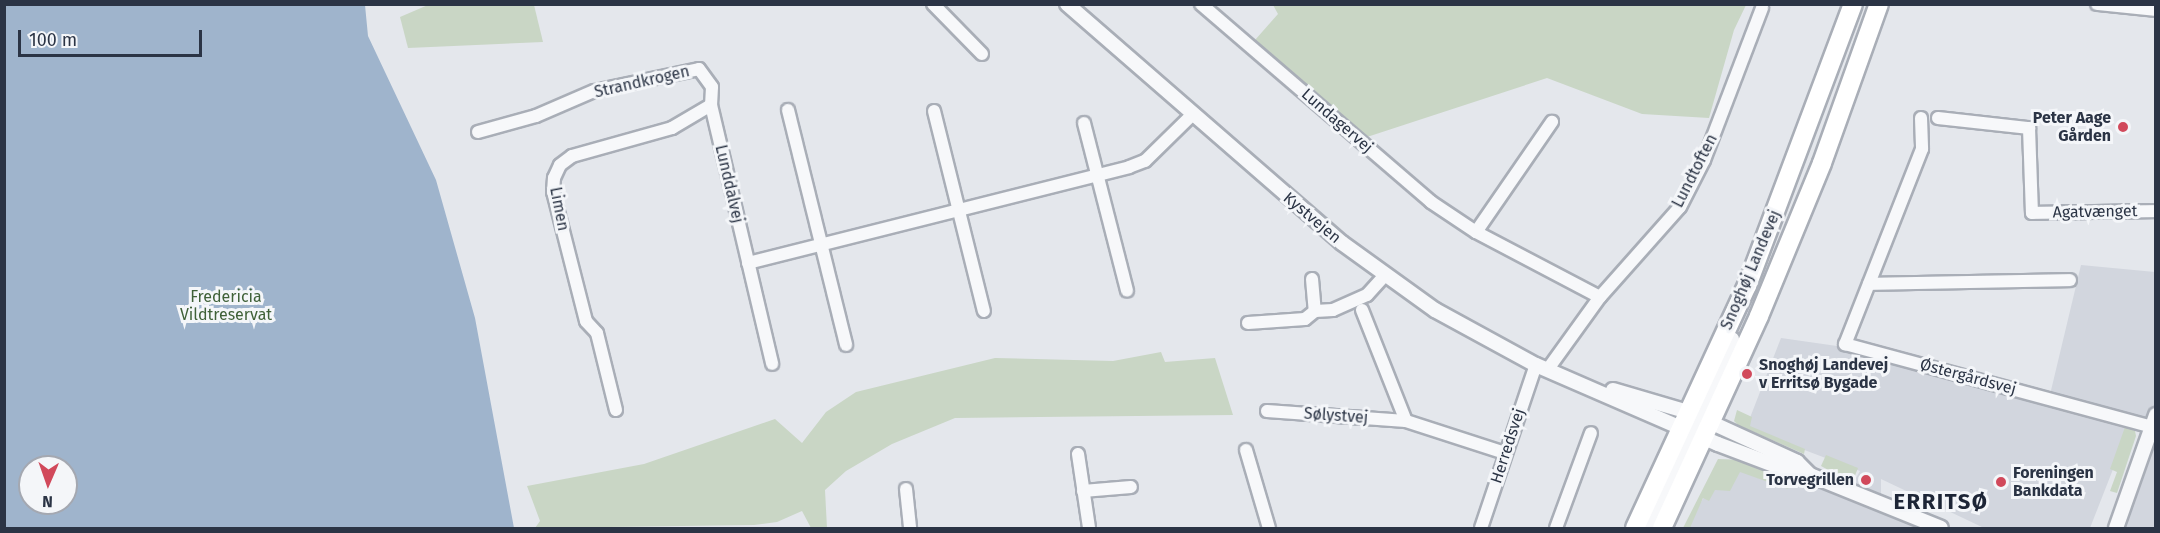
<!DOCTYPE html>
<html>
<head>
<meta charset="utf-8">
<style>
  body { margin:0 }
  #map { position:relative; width:2160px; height:533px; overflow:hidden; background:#e4e7ec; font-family:"Fira Sans",sans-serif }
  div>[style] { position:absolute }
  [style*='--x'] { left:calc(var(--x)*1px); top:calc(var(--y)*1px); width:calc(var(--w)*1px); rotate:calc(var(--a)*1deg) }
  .built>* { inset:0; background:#d2d6de }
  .green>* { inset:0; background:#c9d6c5 }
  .water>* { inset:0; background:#9fb4cc }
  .roads { filter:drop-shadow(2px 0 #a9aeb7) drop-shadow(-2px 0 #a9aeb7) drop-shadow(0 2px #a9aeb7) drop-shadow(0 -2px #a9aeb7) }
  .minor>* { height:12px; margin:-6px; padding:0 6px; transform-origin:6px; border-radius:6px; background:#f7f8fa }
  .tertiary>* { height:14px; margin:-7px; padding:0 7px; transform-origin:7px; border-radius:7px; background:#f7f8fa }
  .primary>* { height:18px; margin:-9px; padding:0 9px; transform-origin:9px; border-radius:9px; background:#fff }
  .dots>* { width:16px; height:16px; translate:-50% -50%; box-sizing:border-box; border:3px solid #f4f6f9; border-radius:50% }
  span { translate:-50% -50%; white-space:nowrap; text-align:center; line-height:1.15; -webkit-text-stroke:6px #f4f6f9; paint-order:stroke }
  .street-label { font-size:16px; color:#2b3445 }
  .poi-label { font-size:16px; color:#2b3445; font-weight:700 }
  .right { translate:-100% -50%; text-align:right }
  .left { translate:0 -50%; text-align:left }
  .park-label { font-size:16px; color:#3f6138 }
  .district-label { font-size:22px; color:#1d2536; font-weight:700; letter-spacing:1.5px }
  .frame { position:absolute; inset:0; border:6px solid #2b3445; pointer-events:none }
  .north { position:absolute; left:18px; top:455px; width:60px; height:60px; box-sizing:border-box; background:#f4f6f9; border:2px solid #a4a8b1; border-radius:50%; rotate:182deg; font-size:16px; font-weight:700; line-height:24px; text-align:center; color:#2b3445 }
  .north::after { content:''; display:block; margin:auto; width:21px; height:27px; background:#d1495b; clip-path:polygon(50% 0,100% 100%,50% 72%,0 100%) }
  .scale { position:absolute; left:18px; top:30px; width:184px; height:27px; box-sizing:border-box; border:3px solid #2b3445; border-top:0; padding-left:8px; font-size:18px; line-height:21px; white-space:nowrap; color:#2b3445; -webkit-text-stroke:4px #f4f6f9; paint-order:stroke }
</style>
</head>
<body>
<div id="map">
  <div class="built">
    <i style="clip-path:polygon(2081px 265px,2155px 272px,2155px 427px,2128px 431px,2090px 528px,1984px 528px,1881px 479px,1881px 513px,1924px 528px,1684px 528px,1727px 462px,1763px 473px,1852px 485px,1860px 471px,1746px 428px,1781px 338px,1844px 347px,2048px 403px)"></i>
    <i style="clip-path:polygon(2155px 438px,2155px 528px,2126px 528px)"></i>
  </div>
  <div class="green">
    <i style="clip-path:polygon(428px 5px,534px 5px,543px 42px,408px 48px,400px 17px)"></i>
    <i style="clip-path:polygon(1273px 5px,1746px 5px,1734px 30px,1709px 118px,1642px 114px,1547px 78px,1367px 137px,1255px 40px,1278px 14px)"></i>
    <i style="clip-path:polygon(1161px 352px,1165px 362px,1215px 358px,1233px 415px,955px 418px,892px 444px,846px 471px,825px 490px,827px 528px,811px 528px,802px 511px,777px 522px,754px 525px,535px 528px,540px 521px,527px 486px,644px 464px,775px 419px,802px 443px,826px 412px,856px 392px,995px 358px,1113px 361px)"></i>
    <i style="clip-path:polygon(1737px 410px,1752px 417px,1750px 426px,1805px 449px,1804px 454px,1738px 425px,1734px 421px)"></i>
    <i style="clip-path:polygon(2125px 427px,2135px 431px,2136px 436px,2117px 493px,2110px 491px,2117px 472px,2110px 469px)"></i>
    <i style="clip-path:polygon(1826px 455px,1858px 468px,1852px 483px,1821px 466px)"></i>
    <i style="clip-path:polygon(1718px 459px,1744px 460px,1792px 480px,1788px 489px,1740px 472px,1730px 491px,1715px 490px,1709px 501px,1703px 498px,1690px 528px,1683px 528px)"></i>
  </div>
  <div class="water">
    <i style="clip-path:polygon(evenodd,4px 5px,365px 5px,368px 36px,436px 180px,475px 318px,514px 528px,5px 528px,4px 5px,30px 467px,66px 467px,66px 503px,30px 503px,30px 467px)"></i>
  </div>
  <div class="roads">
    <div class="minor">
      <i style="--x:933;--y:4;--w:70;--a:45.6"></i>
      <i style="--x:1201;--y:4;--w:303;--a:40.7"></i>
      <i style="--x:1431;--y:202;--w:54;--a:33.7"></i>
      <i style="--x:1476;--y:232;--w:140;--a:27.7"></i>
      <i style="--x:2097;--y:4;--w:59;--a:5.8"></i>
      <i style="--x:788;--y:110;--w:242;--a:76.1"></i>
      <i style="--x:934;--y:111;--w:206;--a:76"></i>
      <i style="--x:1921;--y:118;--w:31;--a:88"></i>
      <i style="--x:1922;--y:149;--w:210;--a:111.5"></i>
      <i style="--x:1845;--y:344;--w:322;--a:15.1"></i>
      <i style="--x:1938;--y:118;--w:92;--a:6.3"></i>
      <i style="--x:2029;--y:128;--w:85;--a:88"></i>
      <i style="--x:2032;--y:213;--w:124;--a:-0.9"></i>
      <i style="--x:1084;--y:123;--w:173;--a:75.6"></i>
      <i style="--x:478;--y:132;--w:60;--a:-15.4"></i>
      <i style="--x:536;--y:116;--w:63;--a:-23.3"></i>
      <i style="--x:594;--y:91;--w:107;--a:-11.8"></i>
      <i style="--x:699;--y:69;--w:22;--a:54"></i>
      <i style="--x:712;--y:87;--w:18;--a:93"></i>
      <i style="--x:711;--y:105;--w:266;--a:76.7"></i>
      <i style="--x:1476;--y:232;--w:134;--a:-55.4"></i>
      <i style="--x:748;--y:263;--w:393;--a:-14.1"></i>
      <i style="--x:1129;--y:167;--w:17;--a:-21"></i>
      <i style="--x:1145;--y:161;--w:66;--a:-44.4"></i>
      <i style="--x:1312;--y:279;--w:32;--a:85"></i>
      <i style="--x:1869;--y:284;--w:201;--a:-1.1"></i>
      <i style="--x:1362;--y:310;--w:119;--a:68.4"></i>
      <i style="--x:1248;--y:323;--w:57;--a:-4"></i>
      <i style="--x:1305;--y:319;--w:13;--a:-39"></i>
      <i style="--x:1315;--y:311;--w:18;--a:-3"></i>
      <i style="--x:1333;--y:310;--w:37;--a:-24"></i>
      <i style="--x:1367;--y:295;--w:25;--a:-48"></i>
      <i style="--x:1548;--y:369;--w:89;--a:-54.2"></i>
      <i style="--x:1600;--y:297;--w:120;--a:-48.4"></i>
      <i style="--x:1680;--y:207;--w:53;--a:-62.9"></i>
      <i style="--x:1704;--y:160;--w:163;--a:-69.1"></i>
      <i style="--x:616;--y:410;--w:79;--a:-103.9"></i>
      <i style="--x:597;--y:333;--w:16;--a:-133"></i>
      <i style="--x:586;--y:321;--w:133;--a:-104.3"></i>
      <i style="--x:553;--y:192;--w:14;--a:-86"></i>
      <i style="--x:554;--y:178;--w:14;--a:-65"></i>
      <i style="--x:560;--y:165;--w:15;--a:-37"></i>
      <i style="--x:572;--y:156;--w:104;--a:-15.6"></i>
      <i style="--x:672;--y:128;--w:45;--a:-30.5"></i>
      <i style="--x:1267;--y:411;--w:139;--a:4.1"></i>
      <i style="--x:1406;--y:421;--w:104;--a:17.9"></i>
      <i style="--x:1246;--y:450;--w:81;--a:73.6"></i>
      <i style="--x:1078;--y:454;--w:75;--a:81.5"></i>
      <i style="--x:906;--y:489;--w:39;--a:84"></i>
      <i style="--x:1083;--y:491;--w:48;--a:-4.8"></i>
      <i style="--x:1481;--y:528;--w:172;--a:-71.4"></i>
      <i style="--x:1556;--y:528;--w:101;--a:-69.8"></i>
    </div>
    <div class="tertiary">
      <i style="--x:1067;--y:4;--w:364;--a:41"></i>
      <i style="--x:1342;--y:243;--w:115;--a:35.8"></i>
      <i style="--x:1435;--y:310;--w:115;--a:28.6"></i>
      <i style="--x:1536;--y:365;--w:198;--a:23.5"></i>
      <i style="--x:1718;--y:444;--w:77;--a:20.6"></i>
      <i style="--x:1790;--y:471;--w:20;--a:11"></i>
      <i style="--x:1810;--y:475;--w:141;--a:22"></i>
      <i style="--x:1613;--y:390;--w:78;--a:16.3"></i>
      <i style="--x:1688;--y:412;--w:120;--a:24.6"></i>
      <i style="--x:1797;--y:462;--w:18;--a:45"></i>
      <i style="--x:1700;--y:424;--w:7;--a:-106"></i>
      <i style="--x:1698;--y:417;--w:85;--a:-66.4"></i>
      <i style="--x:1650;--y:528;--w:106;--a:-65.4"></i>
      <i style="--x:1694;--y:432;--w:9;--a:-111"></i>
      <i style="--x:2116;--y:528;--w:120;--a:-70.5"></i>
    </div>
    <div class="primary">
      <i style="--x:1635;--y:528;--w:267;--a:-65.2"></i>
      <i style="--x:1747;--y:286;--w:301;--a:-69.4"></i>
      <i style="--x:1662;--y:528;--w:233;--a:-65.4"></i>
      <i style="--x:1759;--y:316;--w:165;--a:-67.6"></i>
      <i style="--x:1822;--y:163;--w:169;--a:-70.3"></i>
    </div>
  </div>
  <div class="dots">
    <i style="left:2123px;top:127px;background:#d1495b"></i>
    <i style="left:1747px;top:374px;background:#d1495b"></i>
    <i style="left:1866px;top:480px;background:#d1495b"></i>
    <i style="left:2001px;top:482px;background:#d1495b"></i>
  </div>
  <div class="street-label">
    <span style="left:642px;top:82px;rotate:-13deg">Strandkrogen</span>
    <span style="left:1337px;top:121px;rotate:41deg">Lundagervej</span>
    <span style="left:1695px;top:171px;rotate:-63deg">Lundtoften</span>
    <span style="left:729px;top:184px;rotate:77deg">Lunddalvej</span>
    <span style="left:559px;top:209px;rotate:79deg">Limen</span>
    <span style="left:2095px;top:212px;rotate:-1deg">Agatvænget</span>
    <span style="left:1312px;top:218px;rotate:40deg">Kystvejen</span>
    <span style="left:1751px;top:270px;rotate:-67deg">Snoghøj Landevej</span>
    <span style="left:1968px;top:377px;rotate:15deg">Østergårdsvej</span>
    <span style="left:1336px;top:416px;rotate:4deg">Sølystvej</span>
    <span style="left:1508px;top:446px;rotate:-72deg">Herredsvej</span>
  </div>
  <div class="poi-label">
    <span class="right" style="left:2111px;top:127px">Peter Aage<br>Gården</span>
    <span class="left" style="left:1759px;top:374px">Snoghøj Landevej<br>v Erritsø Bygade</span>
    <span class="left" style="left:2013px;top:482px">Foreningen<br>Bankdata</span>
    <span class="right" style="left:1854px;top:480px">Torvegrillen</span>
  </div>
  <div class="park-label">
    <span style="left:226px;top:306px">Fredericia<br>Vildtreservat</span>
  </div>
  <div class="district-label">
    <span style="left:1941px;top:502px">ERRITSØ</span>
  </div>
  <div class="frame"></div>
  <div class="north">N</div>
  <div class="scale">100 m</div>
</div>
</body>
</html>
